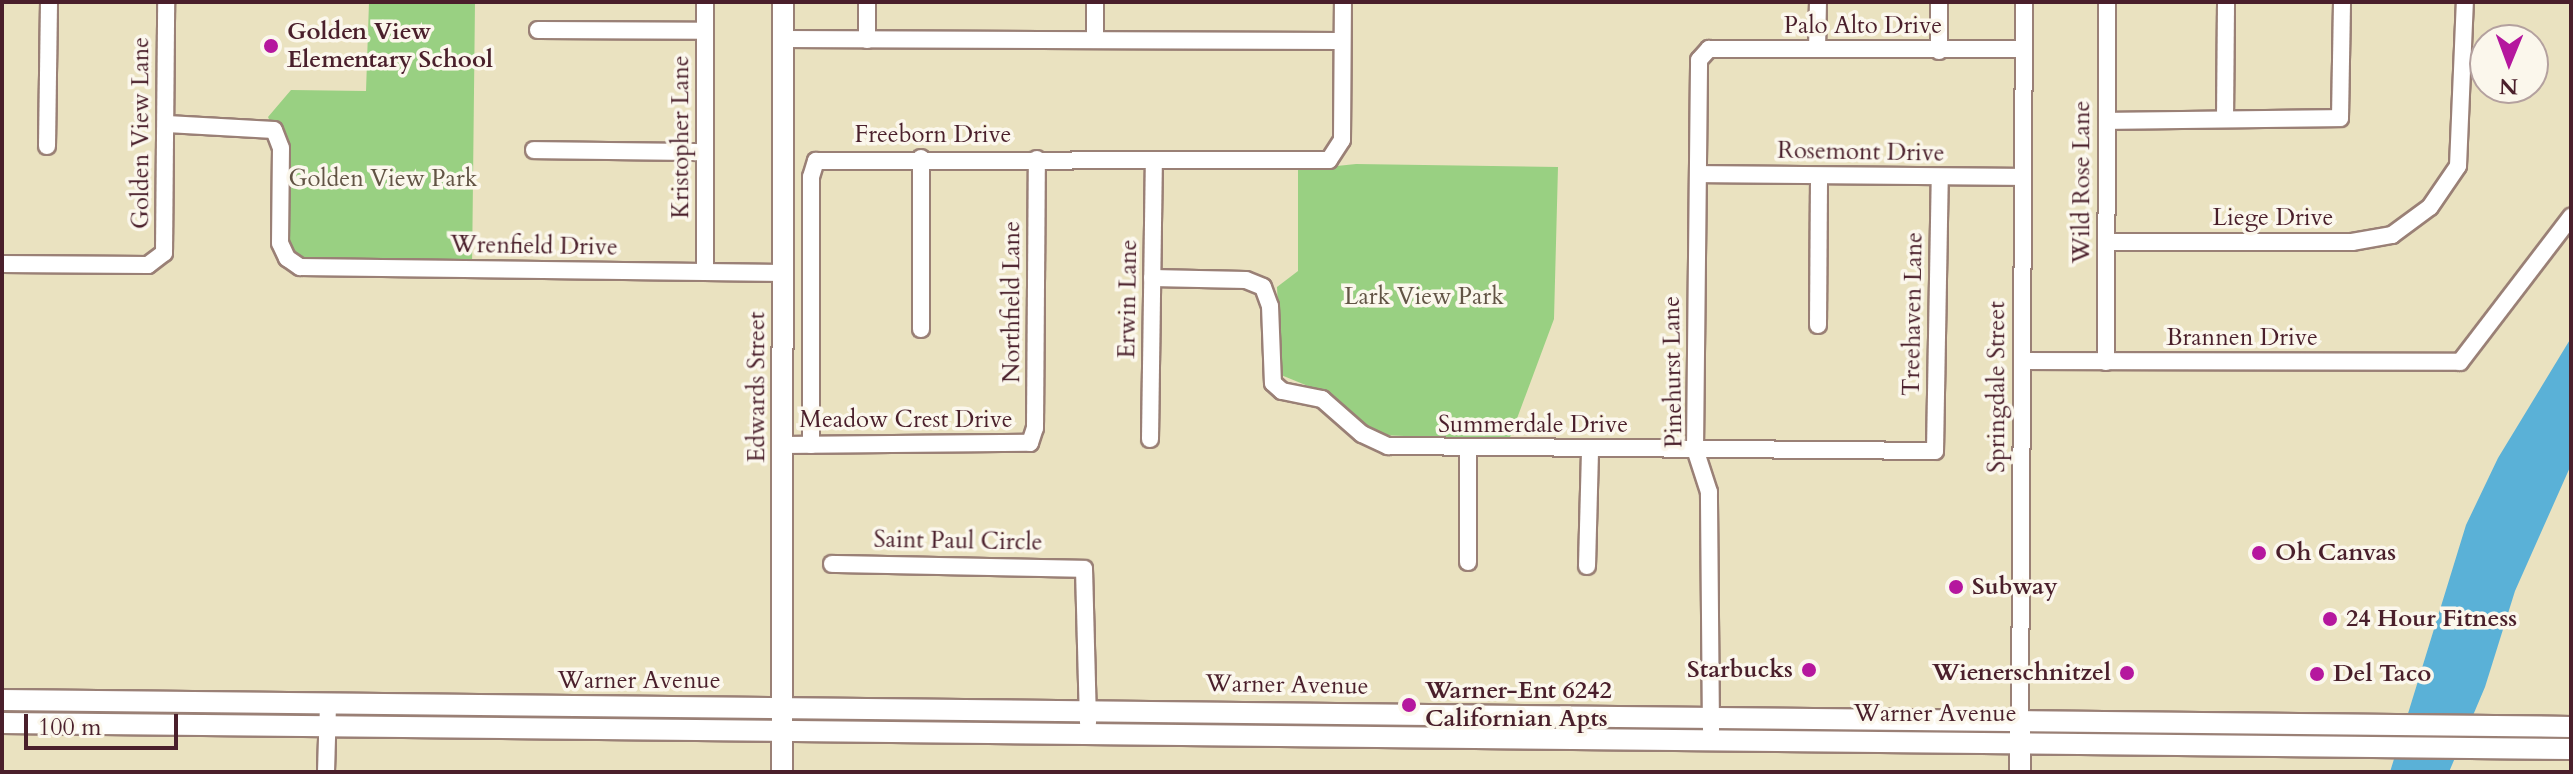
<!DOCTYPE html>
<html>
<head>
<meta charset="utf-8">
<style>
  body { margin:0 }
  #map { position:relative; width:2573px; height:774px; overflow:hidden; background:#eae2c0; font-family:Cardo,serif }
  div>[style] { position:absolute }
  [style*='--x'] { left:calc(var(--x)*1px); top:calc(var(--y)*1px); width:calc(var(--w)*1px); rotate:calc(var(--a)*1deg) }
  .green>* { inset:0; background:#99d082 }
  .water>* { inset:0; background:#5ab1d7 }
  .roads { filter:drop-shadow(2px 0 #9a8076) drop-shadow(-2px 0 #9a8076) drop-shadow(0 2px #9a8076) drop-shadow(0 -2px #9a8076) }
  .minor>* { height:16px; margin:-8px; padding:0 8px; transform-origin:8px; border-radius:8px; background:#fff }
  .major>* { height:20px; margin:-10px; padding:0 10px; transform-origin:10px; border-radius:10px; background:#fff }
  .dots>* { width:22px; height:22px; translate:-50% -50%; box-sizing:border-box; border:4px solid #fbf7ec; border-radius:50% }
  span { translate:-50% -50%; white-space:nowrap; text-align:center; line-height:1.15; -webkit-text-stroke:7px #fbf7ec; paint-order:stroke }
  .street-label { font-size:24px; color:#4a1f2b }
  .poi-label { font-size:24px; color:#4a1f2b; font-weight:700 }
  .left { translate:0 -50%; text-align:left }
  .right { translate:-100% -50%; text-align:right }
  .park-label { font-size:24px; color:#625445 }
  .frame { position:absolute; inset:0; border:4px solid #4a1f2b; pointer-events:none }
  .north { position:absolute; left:2469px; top:24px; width:80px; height:80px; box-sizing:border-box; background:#fbf7ec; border:2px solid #b4a19f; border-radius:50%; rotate:181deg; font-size:22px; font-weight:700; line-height:32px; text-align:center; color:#4a1f2b }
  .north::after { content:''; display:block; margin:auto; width:28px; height:36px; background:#b5179e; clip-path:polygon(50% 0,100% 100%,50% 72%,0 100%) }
  .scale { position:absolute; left:24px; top:714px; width:154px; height:36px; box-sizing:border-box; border:4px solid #4a1f2b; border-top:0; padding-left:10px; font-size:24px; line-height:28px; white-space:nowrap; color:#4a1f2b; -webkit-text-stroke:6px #fbf7ec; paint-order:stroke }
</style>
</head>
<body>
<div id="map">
  <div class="green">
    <i style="clip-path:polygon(369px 2px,475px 2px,472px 270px,287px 258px,274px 130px,268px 117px,291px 90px,366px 91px)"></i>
    <i style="clip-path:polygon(1356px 164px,1558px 167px,1554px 319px,1509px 440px,1378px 435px,1335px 397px,1281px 375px,1277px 287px,1298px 271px,1298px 170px)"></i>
  </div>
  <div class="water">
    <i style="clip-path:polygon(2571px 338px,2571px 465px,2515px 591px,2485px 687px,2449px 772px,2390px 772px,2466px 525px,2498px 458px)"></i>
  </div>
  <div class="roads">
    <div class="minor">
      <i style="--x:867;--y:2;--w:38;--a:90"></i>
      <i style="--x:1939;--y:2;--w:49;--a:90"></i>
      <i style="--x:538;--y:30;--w:167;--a:0.3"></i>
      <i style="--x:783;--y:39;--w:559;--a:0.2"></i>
      <i style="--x:1095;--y:40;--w:38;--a:-90"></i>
      <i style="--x:1817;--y:49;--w:47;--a:-88.8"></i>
      <i style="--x:2225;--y:119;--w:117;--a:-89.5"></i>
      <i style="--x:2107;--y:121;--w:233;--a:-0.7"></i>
      <i style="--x:2340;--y:118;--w:116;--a:-89"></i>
      <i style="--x:167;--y:124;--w:107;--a:3.2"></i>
      <i style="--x:274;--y:130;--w:19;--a:69"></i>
      <i style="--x:281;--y:148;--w:95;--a:90.6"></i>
      <i style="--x:280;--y:243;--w:17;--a:65"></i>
      <i style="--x:287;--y:258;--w:16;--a:35"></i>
      <i style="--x:300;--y:267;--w:484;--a:0.7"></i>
      <i style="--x:47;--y:146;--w:144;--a:-89.2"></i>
      <i style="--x:534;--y:150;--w:170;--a:0.7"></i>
      <i style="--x:1698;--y:174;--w:325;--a:0.5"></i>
      <i style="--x:2106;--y:242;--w:246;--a:0"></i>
      <i style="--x:2352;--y:242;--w:41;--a:-9.9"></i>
      <i style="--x:2392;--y:235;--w:47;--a:-36.4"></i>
      <i style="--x:2430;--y:207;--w:50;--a:-55.7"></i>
      <i style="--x:2458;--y:166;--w:164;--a:-87.6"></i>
      <i style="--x:2;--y:264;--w:146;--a:0.4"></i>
      <i style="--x:148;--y:265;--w:20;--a:-37"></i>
      <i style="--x:164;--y:253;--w:251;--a:-89.5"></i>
      <i style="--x:705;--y:272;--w:270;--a:-90"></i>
      <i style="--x:1152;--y:278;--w:94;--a:1.2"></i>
      <i style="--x:1246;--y:280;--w:18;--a:22"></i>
      <i style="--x:1263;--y:287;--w:20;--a:70"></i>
      <i style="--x:1270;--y:306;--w:77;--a:87.8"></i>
      <i style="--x:1273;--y:383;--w:12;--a:42"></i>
      <i style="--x:1282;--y:391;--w:41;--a:11.3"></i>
      <i style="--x:1322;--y:399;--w:53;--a:41.2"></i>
      <i style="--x:1362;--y:434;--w:29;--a:25"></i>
      <i style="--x:1388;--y:446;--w:547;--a:0.52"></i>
      <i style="--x:1935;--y:451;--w:274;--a:-89"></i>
      <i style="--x:1818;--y:325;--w:149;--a:-89.6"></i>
      <i style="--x:921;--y:329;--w:171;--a:-90"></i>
      <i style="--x:2023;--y:361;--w:437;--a:0.1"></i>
      <i style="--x:2460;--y:362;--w:183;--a:-52.6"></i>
      <i style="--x:2106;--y:362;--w:360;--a:-89.8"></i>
      <i style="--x:1150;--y:439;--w:279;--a:-89.2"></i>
      <i style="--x:782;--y:445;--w:248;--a:-0.5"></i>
      <i style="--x:1030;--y:443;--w:16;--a:-72"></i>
      <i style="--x:1035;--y:428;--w:269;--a:-89.6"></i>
      <i style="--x:811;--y:445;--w:268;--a:-90"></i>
      <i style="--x:811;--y:177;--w:17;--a:-73"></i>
      <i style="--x:816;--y:161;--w:513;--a:-0.11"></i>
      <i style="--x:1329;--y:160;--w:24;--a:-57"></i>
      <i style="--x:1342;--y:140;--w:138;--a:-89.6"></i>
      <i style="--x:1468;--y:448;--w:114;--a:90"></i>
      <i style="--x:832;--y:564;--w:252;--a:1.1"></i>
      <i style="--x:1084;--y:569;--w:154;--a:88.5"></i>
      <i style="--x:1587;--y:566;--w:117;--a:-88.5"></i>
      <i style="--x:2020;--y:720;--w:718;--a:-89.68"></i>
      <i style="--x:1711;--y:730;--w:238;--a:-90.5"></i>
      <i style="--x:1709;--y:492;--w:45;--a:-108"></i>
      <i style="--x:1695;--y:449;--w:389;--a:-89.4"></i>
      <i style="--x:1699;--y:60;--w:15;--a:-48"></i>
      <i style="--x:1709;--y:49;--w:315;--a:0"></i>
      <i style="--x:326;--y:772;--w:66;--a:-88.3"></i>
    </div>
    <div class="major">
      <i style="--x:2;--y:700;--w:2569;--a:0.6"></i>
      <i style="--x:2;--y:723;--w:2569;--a:0.58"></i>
      <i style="--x:2020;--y:728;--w:44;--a:90"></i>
      <i style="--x:782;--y:772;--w:770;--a:-89.93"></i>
    </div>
  </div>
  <div class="dots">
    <i style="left:271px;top:46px;background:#b5179e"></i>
    <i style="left:2259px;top:553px;background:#b5179e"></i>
    <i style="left:1956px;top:587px;background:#b5179e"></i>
    <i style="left:2330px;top:619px;background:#b5179e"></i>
    <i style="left:1809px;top:670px;background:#b5179e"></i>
    <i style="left:2127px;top:673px;background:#b5179e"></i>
    <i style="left:2317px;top:674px;background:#b5179e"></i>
    <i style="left:1409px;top:705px;background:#b5179e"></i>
  </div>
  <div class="street-label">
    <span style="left:1863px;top:26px">Palo Alto Drive</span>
    <span style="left:141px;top:133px;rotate:-90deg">Golden View Lane</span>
    <span style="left:933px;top:135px">Freeborn Drive</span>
    <span style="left:681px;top:137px;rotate:-90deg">Kristopher Lane</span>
    <span style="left:1861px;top:152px;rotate:1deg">Rosemont Drive</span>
    <span style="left:2082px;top:182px;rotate:-90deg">Wild Rose Lane</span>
    <span style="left:2273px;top:218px">Liege Drive</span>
    <span style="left:534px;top:246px;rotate:1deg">Wrenfield Drive</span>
    <span style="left:1128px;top:299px;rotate:-89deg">Erwin Lane</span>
    <span style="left:1012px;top:302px;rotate:-90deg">Northfield Lane</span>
    <span style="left:1913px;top:314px;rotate:-89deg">Treehaven Lane</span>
    <span style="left:2242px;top:338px">Brannen Drive</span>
    <span style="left:1673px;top:372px;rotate:-91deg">Pinehurst Lane</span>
    <span style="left:757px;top:387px;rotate:-90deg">Edwards Street</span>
    <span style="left:1997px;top:387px;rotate:-90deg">Springdale Street</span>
    <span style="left:906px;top:420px">Meadow Crest Drive</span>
    <span style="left:1533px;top:425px">Summerdale Drive</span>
    <span style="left:958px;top:541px;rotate:1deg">Saint Paul Circle</span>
    <span style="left:639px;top:681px">Warner Avenue</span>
    <span style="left:1287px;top:685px;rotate:1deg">Warner Avenue</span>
    <span style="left:1935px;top:714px">Warner Avenue</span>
  </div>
  <div class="poi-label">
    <span class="left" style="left:287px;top:46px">Golden View<br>Elementary School</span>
    <span class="left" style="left:2275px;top:553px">Oh Canvas</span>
    <span class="left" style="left:1972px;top:587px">Subway</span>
    <span class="left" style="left:2346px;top:619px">24 Hour Fitness</span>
    <span class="right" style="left:1793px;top:670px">Starbucks</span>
    <span class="right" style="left:2111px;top:673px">Wienerschnitzel</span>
    <span class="left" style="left:2333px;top:674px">Del Taco</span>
    <span class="left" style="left:1425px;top:705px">Warner-Ent 6242<br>Californian Apts</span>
  </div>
  <div class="park-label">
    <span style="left:383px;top:179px">Golden View Park</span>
    <span style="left:1424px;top:297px">Lark View Park</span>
  </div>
  <div class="frame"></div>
  <div class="north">N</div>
  <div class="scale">100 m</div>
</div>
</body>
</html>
